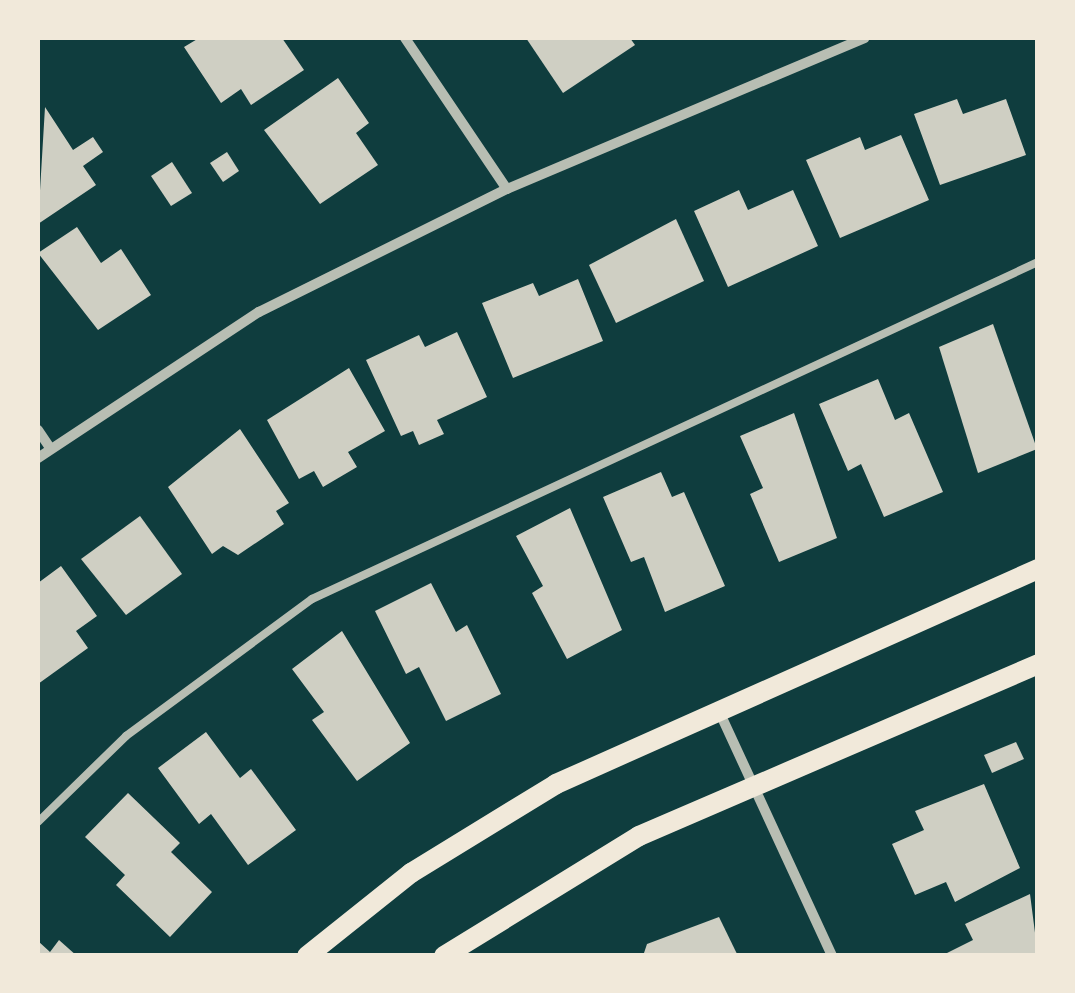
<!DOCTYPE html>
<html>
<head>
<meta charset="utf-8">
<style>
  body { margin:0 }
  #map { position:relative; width:1075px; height:993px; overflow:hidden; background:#0f3d3e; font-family:Signika,sans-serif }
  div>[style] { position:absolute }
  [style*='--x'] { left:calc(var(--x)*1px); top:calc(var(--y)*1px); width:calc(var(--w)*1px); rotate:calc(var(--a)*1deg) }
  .building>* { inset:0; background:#cfcfc3 }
  .service>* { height:8px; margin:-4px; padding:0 4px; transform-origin:4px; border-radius:4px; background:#b8beb3 }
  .minor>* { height:10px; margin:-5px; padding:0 5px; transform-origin:5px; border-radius:5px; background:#b8beb3 }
  .secondary>* { height:20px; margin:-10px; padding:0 10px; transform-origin:10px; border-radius:10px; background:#f1e9da }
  span { translate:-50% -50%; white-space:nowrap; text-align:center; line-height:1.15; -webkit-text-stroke:8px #f1e9da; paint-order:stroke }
  .frame { position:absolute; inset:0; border:40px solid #f1e9da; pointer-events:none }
</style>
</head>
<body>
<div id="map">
  <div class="building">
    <i style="clip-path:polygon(199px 38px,282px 38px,304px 70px,251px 105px,241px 89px,221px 103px,184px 47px)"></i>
    <i style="clip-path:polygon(526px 38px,630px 38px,635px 45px,563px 93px)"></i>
    <i style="clip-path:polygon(338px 78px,369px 123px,356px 133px,378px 165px,320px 204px,264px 130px)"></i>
    <i style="clip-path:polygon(957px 99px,963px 114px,1006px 99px,1026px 155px,940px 185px,914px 114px)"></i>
    <i style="clip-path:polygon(45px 107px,73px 150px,93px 137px,103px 152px,83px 166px,96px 185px,38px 224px)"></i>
    <i style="clip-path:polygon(901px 135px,929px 200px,840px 238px,806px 160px,860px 137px,865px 150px)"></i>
    <i style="clip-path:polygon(227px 152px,239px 171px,223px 182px,210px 163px)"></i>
    <i style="clip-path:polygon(172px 162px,192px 193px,171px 206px,151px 176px)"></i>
    <i style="clip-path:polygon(739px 190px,748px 210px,793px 190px,818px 246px,728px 287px,694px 211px)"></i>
    <i style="clip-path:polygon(676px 219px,704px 281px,616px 323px,589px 265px)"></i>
    <i style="clip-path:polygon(77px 227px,101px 263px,121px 249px,151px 295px,98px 330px,38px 253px)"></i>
    <i style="clip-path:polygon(578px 279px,603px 341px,513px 378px,482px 303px,533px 283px,539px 296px)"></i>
    <i style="clip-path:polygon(993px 324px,1037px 449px,978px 473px,939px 347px)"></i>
    <i style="clip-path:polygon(457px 332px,487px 397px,437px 420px,444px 434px,419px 445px,413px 431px,401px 436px,366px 360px,419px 335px,425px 347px)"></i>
    <i style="clip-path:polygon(349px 368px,385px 431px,348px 452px,357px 467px,323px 487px,314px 471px,299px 479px,267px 420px)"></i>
    <i style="clip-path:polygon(878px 379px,895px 420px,909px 413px,943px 492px,884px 517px,861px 464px,848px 471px,819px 404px)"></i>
    <i style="clip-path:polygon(794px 413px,837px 538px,779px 562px,750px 494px,763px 488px,740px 436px)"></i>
    <i style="clip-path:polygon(240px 429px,289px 503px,276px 511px,284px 524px,238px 555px,223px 546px,212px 554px,168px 487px)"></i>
    <i style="clip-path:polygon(661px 472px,672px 497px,684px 492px,725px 586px,665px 612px,644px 557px,631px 562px,603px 497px)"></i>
    <i style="clip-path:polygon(570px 508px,622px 630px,567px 659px,532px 593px,543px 586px,516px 536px)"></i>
    <i style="clip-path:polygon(140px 516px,182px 574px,126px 615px,81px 559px)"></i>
    <i style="clip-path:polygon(61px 566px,97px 616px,76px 631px,88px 648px,38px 684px,38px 583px)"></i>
    <i style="clip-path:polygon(431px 583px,456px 632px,467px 625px,501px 694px,446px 721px,419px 667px,406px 674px,375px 611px)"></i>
    <i style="clip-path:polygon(342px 631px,410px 743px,357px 781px,312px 720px,324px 712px,292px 669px)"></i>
    <i style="clip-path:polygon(206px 732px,240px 778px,251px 769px,296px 830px,248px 865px,211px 814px,199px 824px,158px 768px)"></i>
    <i style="clip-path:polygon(1016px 742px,1024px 759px,992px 773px,984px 755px)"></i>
    <i style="clip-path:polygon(984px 784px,1020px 868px,955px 902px,946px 882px,915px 895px,892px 844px,924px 830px,915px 811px)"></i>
    <i style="clip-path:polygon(128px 793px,180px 843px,171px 852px,212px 892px,170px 937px,116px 885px,125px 875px,85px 837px)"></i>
    <i style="clip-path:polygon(1030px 894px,1038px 956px,941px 956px,973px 940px,965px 924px)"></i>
    <i style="clip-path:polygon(719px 917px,738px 956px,643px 956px,647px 944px)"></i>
    <i style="clip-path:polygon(59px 940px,77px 956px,38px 956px,38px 941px,50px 952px)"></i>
  </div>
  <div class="service">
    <i style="--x:38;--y:822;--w:123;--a:-44.3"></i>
    <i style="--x:126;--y:736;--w:231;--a:-36.4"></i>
    <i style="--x:312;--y:599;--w:800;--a:-24.9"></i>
  </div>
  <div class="minor">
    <i style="--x:405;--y:38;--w:182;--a:56"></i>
    <i style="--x:38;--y:430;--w:22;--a:56"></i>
    <i style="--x:38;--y:458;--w:265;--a:-33.5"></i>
    <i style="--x:259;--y:312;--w:277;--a:-26.4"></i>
    <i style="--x:507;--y:189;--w:388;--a:-22.9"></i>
    <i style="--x:718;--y:709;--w:272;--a:65.2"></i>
  </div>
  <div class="secondary">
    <i style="--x:307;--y:956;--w:133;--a:-38.6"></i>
    <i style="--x:411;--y:873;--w:170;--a:-31.5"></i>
    <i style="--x:556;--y:784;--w:528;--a:-24.04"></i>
    <i style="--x:444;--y:956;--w:229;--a:-31.6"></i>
    <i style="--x:639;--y:836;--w:434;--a:-23.3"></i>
  </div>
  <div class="frame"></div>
</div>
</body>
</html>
